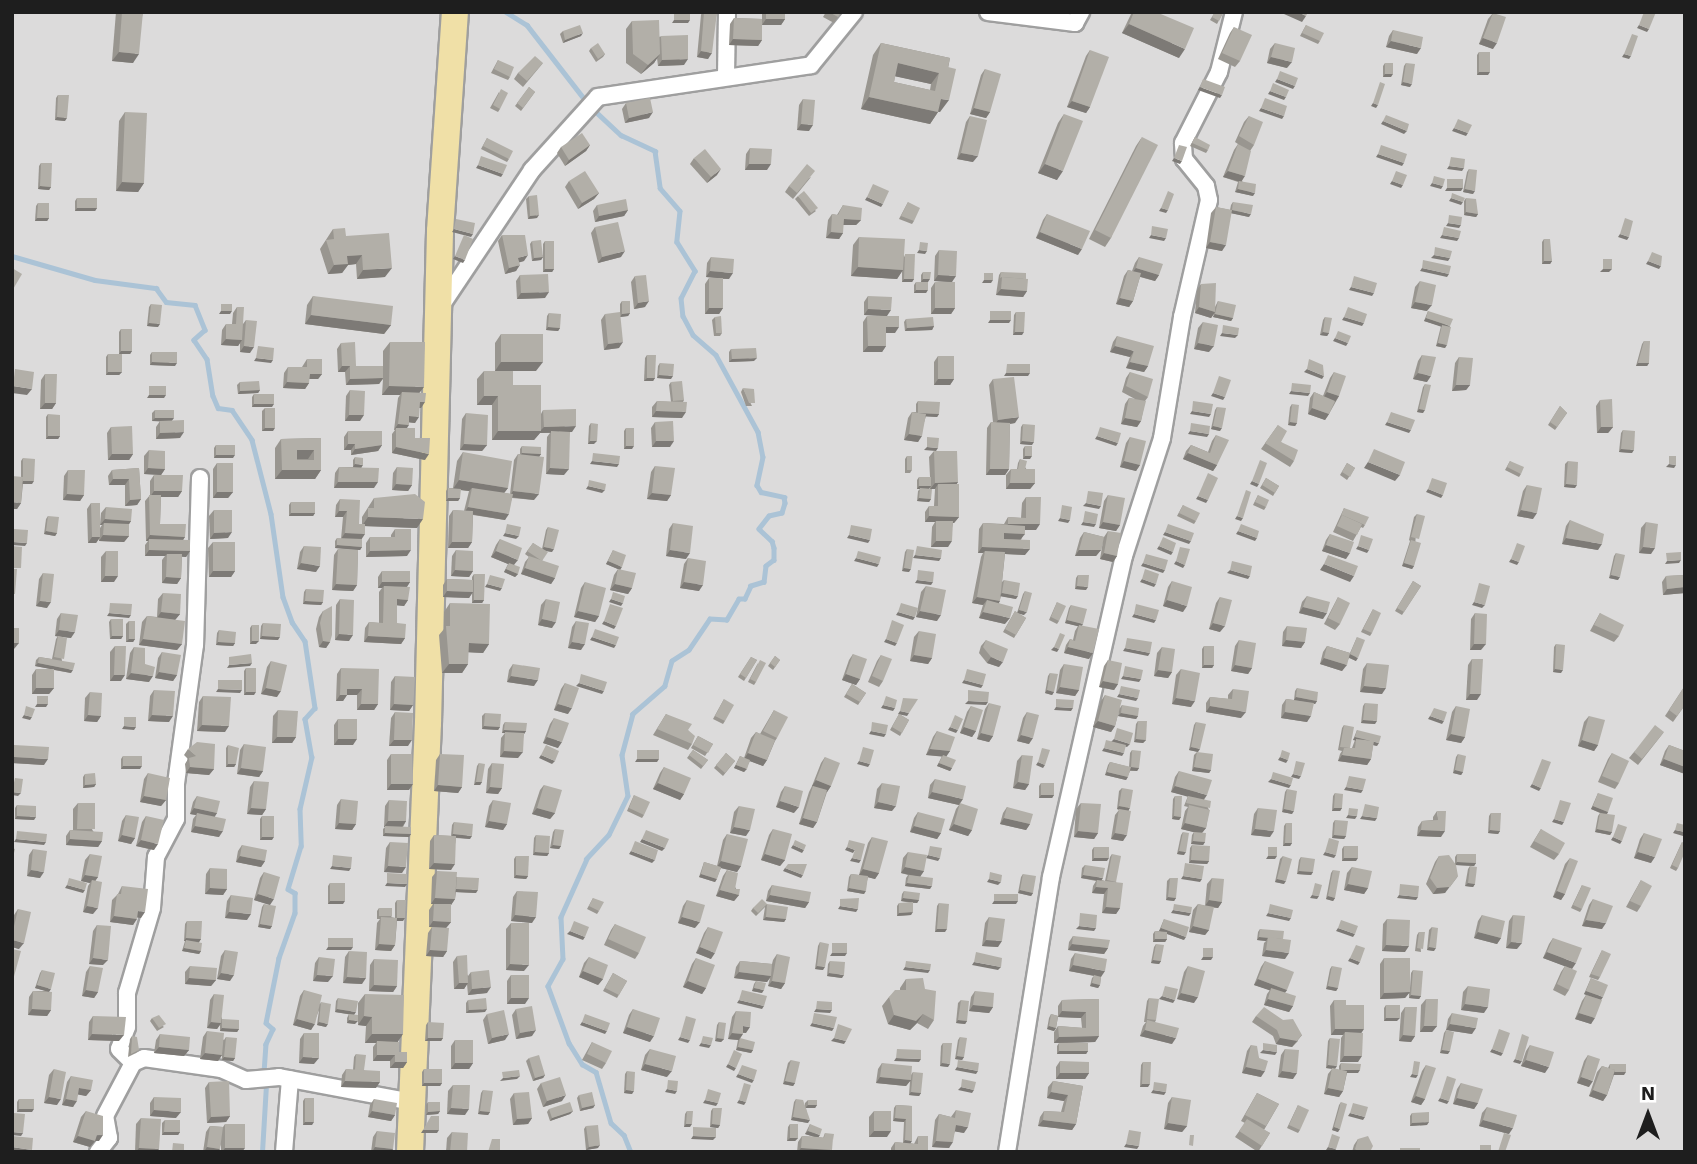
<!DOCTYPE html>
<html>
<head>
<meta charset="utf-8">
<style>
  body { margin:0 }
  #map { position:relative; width:1697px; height:1164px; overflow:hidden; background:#eeece5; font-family:"Work Sans",sans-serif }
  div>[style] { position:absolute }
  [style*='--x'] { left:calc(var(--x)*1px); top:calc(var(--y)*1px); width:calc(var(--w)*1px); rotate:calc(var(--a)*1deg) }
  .residential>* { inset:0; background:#dcdbdb }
  .stream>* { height:4.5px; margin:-2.25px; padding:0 2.25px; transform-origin:2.25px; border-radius:2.25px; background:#abc3d6 }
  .roads { filter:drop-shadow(2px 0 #9f9f9f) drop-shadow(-2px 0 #9f9f9f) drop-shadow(0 2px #9f9f9f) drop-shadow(0 -2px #9f9f9f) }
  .minor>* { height:16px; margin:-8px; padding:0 8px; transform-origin:8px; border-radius:8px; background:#fff }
  .primary>* { height:26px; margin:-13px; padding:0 13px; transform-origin:13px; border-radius:13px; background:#f0e0a7 }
  .wall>* { inset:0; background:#999690 }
  .shaded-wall>* { inset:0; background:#7d7a76 }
  .building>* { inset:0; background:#b2afa8 }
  span { translate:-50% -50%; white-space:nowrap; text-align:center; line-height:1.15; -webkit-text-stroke:7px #fff; paint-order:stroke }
  .frame { position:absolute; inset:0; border:14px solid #1e1e1e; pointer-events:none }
  .north { position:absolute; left:1613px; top:1080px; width:70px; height:70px; -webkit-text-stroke:5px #fff; paint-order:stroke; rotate:0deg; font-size:19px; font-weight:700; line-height:28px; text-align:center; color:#1e1e1e }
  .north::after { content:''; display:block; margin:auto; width:24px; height:32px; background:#1e1e1e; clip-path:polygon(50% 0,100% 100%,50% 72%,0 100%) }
</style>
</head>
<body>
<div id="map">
  <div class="residential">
    <i style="clip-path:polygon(12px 12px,1685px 12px,1685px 1152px,12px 1152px)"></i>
  </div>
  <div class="stream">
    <i style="--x:506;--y:12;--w:25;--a:32"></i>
    <i style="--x:527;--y:25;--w:96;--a:52.2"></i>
    <i style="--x:594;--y:110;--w:37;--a:43"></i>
    <i style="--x:621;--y:135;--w:38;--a:25"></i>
    <i style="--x:655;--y:151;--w:37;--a:82"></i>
    <i style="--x:660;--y:188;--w:30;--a:49"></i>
    <i style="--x:680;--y:211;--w:31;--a:96"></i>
    <i style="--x:677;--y:242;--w:34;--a:58"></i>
    <i style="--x:695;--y:271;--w:30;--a:117"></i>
    <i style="--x:681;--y:298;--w:18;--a:84"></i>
    <i style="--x:683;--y:316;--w:21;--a:62"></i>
    <i style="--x:693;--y:335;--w:30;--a:41"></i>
    <i style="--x:716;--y:355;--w:88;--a:61.4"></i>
    <i style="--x:758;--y:432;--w:25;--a:79"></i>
    <i style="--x:763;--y:457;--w:29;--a:102"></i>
    <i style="--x:757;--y:485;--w:8;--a:60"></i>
    <i style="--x:761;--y:492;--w:24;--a:12"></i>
    <i style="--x:784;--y:497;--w:6;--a:81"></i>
    <i style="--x:785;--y:503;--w:10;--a:107"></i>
    <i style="--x:782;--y:513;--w:13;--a:167"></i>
    <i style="--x:769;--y:516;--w:16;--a:128"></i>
    <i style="--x:759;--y:529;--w:18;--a:43"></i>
    <i style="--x:772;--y:541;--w:7;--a:74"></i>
    <i style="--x:774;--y:548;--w:12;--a:90"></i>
    <i style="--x:774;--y:560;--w:10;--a:143"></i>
    <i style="--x:766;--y:566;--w:16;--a:97"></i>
    <i style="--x:764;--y:582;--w:14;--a:163"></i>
    <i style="--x:751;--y:586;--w:14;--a:115"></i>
    <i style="--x:745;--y:599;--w:6;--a:180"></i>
    <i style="--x:739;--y:599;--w:24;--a:120"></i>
    <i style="--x:727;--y:620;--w:17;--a:-177"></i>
    <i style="--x:710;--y:619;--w:37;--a:124"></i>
    <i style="--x:689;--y:650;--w:20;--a:147"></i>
    <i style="--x:672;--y:661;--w:26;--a:106"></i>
    <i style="--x:665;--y:686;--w:43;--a:138.8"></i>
    <i style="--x:633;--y:714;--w:42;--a:105"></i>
    <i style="--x:622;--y:755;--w:41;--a:81.7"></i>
    <i style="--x:628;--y:796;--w:43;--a:116"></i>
    <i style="--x:609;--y:835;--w:33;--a:133"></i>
    <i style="--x:587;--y:859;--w:64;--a:114.1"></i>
    <i style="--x:561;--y:917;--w:42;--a:87.3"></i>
    <i style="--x:563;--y:959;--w:31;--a:119"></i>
    <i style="--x:548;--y:986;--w:61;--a:69.8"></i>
    <i style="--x:569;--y:1043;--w:25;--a:58"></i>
    <i style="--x:582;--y:1064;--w:16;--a:30"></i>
    <i style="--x:596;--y:1072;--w:53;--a:73.6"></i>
    <i style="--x:611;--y:1123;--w:18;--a:43"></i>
    <i style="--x:624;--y:1135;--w:18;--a:68"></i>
    <i style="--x:12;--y:256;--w:86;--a:16.1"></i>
    <i style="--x:95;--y:280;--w:62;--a:7.5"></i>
    <i style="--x:156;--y:288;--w:17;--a:54"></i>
    <i style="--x:166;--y:302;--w:29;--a:6"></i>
    <i style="--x:195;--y:305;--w:27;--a:68"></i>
    <i style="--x:205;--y:330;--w:15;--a:138"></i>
    <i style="--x:194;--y:340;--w:23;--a:56"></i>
    <i style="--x:207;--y:359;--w:37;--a:81"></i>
    <i style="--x:213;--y:396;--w:13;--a:67"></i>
    <i style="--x:218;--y:408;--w:14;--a:8"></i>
    <i style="--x:232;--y:410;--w:36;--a:56"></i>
    <i style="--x:252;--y:440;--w:76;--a:75.6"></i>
    <i style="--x:271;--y:514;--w:84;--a:81.8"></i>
    <i style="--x:283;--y:597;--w:27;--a:70"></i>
    <i style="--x:292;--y:622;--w:23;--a:56"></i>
    <i style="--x:305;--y:641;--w:68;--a:81.5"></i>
    <i style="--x:315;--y:708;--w:15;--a:132"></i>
    <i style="--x:305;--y:719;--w:39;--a:80"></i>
    <i style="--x:312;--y:757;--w:53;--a:103"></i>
    <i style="--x:300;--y:809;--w:37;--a:88"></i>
    <i style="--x:301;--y:846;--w:45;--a:106.8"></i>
    <i style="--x:288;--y:889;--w:8;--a:30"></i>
    <i style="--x:295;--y:893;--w:20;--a:90"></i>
    <i style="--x:295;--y:913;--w:48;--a:109.6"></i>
    <i style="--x:279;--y:958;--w:66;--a:101.3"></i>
    <i style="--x:266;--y:1023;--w:9;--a:41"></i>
    <i style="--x:273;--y:1029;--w:17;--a:115"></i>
    <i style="--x:266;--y:1044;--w:28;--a:94"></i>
    <i style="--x:262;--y:1152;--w:68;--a:-86.6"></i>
  </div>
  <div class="roads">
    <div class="minor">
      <i style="--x:988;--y:12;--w:88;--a:7.2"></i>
      <i style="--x:1075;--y:23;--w:13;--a:-61"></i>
      <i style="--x:726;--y:76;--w:64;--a:-89.1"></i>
      <i style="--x:443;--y:303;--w:160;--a:-56.2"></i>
      <i style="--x:532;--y:170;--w:98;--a:-47.9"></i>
      <i style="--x:598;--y:97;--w:215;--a:-8.5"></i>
      <i style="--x:811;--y:65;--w:68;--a:-50.9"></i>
      <i style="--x:200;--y:478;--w:167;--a:91.7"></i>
      <i style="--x:195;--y:645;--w:140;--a:97.8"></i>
      <i style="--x:176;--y:784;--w:35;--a:90"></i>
      <i style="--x:176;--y:819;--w:43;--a:117.8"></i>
      <i style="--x:156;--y:857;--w:51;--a:94.5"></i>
      <i style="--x:152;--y:908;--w:89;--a:106.4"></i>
      <i style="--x:127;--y:993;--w:34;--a:90"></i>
      <i style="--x:127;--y:1027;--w:23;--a:110"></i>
      <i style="--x:119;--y:1049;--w:20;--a:45"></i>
      <i style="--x:133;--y:1063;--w:12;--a:-24"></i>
      <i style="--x:144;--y:1058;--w:78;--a:8.1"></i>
      <i style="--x:221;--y:1069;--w:27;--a:24"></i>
      <i style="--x:246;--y:1080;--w:33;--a:-5"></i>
      <i style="--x:279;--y:1077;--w:135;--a:10.6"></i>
      <i style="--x:98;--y:1152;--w:18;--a:-52"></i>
      <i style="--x:109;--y:1138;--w:22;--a:-100"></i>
      <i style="--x:105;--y:1116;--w:60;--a:-62.2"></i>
      <i style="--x:284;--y:1152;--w:73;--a:-85.3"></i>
      <i style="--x:1007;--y:1152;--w:278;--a:-80.9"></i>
      <i style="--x:1051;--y:877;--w:329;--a:-77.2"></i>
      <i style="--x:1124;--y:556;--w:124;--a:-72.1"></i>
      <i style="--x:1162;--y:438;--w:123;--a:-80.6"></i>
      <i style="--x:1182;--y:317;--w:120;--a:-77"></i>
      <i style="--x:1209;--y:200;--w:14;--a:-102"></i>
      <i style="--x:1206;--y:186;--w:35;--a:-129"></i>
      <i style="--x:1184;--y:159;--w:16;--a:-94"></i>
      <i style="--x:1183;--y:143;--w:80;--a:-63.1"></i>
      <i style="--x:1219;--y:72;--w:62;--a:-76"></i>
    </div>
    <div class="primary">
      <i style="--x:410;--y:1152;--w:429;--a:-87.6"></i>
      <i style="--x:428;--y:723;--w:492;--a:-88.6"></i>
      <i style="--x:440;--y:231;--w:220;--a:-86.1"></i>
    </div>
  </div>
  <div class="wall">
    <i style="clip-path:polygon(116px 12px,143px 12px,133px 63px,112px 61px)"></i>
    <i style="clip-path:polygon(702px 12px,717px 12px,708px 59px,697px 57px,701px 15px)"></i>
    <i style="clip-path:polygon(762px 12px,785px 12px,785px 19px,781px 25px,762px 25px,762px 40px,758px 46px,729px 45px,730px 24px,734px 18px,762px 19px)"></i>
    <i style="clip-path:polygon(826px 12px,841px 12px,834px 23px,823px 17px)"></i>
    <i style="clip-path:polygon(1132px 12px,1156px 12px,1179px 58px,1122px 33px)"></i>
    <i style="clip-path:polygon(1215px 12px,1223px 13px,1217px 24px,1210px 20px)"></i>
    <i style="clip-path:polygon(1493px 13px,1493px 49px,1479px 44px,1488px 19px)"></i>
    <i style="clip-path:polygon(632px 21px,660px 37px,661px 36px,684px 65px,658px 66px,657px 58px,654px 63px,641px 74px,626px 63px,626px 29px)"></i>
    <i style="clip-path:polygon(1306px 25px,1320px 41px,1318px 44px,1300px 36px)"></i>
    <i style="clip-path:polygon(1234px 27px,1240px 61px,1235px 67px,1218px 59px,1230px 33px)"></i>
    <i style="clip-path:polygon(1393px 30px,1417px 54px,1386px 47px,1389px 36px)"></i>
    <i style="clip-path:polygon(563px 31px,581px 36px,563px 43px,560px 34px)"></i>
    <i style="clip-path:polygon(evenodd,881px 43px,950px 58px,940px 112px,938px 112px,930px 124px,861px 109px,873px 55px,881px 43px,895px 76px,931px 84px,930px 90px,894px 82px,895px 76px)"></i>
    <i style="clip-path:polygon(1275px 43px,1287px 68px,1267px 63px,1270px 49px)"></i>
    <i style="clip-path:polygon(591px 48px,605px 54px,603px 57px,596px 62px,589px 51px)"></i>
    <i style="clip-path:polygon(1090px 50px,1090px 107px,1086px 113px,1067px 107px,1086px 56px)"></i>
    <i style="clip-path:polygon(1479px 52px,1488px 75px,1477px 75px,1477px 55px)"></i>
    <i style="clip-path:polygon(498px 60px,510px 77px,508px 80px,491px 73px)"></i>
    <i style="clip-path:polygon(543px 63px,523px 87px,514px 79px,518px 73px)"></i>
    <i style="clip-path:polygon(1385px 63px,1391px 77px,1383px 77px,1383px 66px)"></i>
    <i style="clip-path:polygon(1406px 63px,1410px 87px,1401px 85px,1404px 66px)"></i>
    <i style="clip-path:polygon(985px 69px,990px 112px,986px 118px,970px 114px,981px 75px)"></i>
    <i style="clip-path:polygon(529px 87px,535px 92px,521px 111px,515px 106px)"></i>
    <i style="clip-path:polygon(499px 92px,500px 109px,498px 112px,490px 108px)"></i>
    <i style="clip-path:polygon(58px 95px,65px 121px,55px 120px,56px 98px)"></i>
    <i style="clip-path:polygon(803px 99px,809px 131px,797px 130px,799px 105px)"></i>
    <i style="clip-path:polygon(626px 103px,649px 118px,625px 123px,622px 109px)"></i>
    <i style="clip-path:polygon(125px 112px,144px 183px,138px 192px,116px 191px,119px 121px)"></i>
    <i style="clip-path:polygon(1064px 114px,1057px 180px,1038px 173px,1058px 123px)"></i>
    <i style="clip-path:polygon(970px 116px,973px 162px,957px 159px,966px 122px)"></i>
    <i style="clip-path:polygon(1249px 116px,1254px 145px,1250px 151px,1242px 181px,1253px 196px,1235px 192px,1238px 182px,1223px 177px,1234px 150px,1238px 144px,1235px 142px,1244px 122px)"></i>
    <i style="clip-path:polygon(1142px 137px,1111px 238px,1105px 247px,1089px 239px,1136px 146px)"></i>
    <i style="clip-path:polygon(1195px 137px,1208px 150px,1206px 153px,1190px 146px)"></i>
    <i style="clip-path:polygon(487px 138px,509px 159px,507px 162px,481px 149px)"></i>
    <i style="clip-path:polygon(590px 145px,586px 151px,565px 166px,557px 153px,561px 147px)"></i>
    <i style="clip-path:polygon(750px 148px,767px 170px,745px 170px,746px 154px)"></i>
    <i style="clip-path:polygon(694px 158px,717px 175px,707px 183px,690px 164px)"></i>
    <i style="clip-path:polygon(41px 163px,51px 187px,49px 190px,38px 189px,39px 166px)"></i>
    <i style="clip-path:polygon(1469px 169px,1473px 194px,1463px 192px,1467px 172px)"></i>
    <i style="clip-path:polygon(811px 177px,793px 199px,785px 192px,789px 186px)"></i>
    <i style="clip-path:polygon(569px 181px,599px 193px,594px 199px,578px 209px,565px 187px)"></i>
    <i style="clip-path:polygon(529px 196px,537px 218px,528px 219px,526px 199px)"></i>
    <i style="clip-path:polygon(798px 196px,816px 211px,809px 216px,795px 199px)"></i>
    <i style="clip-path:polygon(77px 198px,97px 208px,95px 211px,75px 211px,75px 201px)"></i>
    <i style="clip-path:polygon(1466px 198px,1478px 214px,1476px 217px,1464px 215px,1464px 201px)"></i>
    <i style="clip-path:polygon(908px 202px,914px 221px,912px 224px,899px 219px)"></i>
    <i style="clip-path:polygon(1233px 202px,1249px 217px,1231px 213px,1222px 251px,1206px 248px,1211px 213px,1216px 207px,1230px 210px,1231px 205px)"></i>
    <i style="clip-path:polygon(38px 203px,49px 218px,47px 221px,35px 221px,36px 206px)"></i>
    <i style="clip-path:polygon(597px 205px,628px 210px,624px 216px,595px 222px,593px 211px)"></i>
    <i style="clip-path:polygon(843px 205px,861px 220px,856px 225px,843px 225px,843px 233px,839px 239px,826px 238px,828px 220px,832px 214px,837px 215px)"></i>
    <i style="clip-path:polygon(1047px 214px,1078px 255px,1036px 238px,1043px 220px)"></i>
    <i style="clip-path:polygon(595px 227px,621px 257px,598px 263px,591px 233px)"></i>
    <i style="clip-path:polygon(333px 229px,346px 236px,385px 277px,357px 279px,356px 264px,348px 265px,342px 273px,328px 274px,320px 249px)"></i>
    <i style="clip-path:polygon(502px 235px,524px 261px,519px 262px,516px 271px,505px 274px,498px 241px)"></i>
    <i style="clip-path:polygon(859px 237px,904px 255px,914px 279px,912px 282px,902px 282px,902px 271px,897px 279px,851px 276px,853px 245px)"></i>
    <i style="clip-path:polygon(1544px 239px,1552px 261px,1550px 264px,1542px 264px,1542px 242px)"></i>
    <i style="clip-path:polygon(532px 241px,543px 256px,543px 244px,545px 241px,554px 269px,552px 272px,543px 272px,543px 257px,541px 260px,532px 261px,530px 244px)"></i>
    <i style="clip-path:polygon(939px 250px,952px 282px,955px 308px,951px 314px,931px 314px,931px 288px,935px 282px,948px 282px,934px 281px,935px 256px)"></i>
    <i style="clip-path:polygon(711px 257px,729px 279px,723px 279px,723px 308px,719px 314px,705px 314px,705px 284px,709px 278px,718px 278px,706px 277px,707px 263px)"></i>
    <i style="clip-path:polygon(1139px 257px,1159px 275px,1155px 281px,1140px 277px,1133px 301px,1129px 307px,1116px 304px,1124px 276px,1128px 270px,1132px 271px,1135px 263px)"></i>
    <i style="clip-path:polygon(923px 272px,928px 282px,926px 293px,914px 293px,914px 285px,916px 282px,921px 282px,921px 275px)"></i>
    <i style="clip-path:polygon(1001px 272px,1026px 279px,1027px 291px,1023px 297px,996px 295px,999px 275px)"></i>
    <i style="clip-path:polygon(520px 275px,545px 298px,517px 299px,516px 281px)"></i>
    <i style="clip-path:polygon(635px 276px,645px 307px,634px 309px,631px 282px)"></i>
    <i style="clip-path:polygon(1420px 281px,1427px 311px,1411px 308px,1415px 287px)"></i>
    <i style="clip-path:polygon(1201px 284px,1215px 307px,1218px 301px,1233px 318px,1231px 321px,1213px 317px,1214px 314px,1211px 318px,1195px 313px,1197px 290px)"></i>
    <i style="clip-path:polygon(313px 296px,391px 325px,384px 334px,305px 324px,307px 305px)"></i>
    <i style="clip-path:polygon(868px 296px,887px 316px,895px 333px,886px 333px,886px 346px,882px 352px,863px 352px,863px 322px,867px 316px,884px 316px,864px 315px,864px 302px)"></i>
    <i style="clip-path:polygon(622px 301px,630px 313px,628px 316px,620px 317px,619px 348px,604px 350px,601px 320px,605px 314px,620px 316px,620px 304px)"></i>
    <i style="clip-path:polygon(151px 304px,158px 327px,147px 326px,149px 307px)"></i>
    <i style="clip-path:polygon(237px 307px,243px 324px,246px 320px,250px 353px,240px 352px,240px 343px,238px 346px,221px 345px,222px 330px,226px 324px,232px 324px,233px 313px)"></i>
    <i style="clip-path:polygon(1428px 311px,1449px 327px,1445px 348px,1436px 346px,1441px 326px,1424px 321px)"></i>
    <i style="clip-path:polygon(1016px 312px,1022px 335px,1013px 335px,1014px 315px)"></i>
    <i style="clip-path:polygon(549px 313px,560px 328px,558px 331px,546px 330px,547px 316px)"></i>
    <i style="clip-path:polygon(715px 317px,722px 333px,720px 336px,714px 336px,712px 320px)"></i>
    <i style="clip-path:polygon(1325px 317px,1329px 333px,1327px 336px,1320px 335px,1323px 320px)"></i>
    <i style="clip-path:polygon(906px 319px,934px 326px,932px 330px,905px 331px,904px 322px)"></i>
    <i style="clip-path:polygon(1203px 322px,1209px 352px,1194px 349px,1198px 328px)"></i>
    <i style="clip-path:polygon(121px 329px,132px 351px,130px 354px,122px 354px,122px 372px,119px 375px,106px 375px,106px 357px,108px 354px,119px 354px,119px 332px)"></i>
    <i style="clip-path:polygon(501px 334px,536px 371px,513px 371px,513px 385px,541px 414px,543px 410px,572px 432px,568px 432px,564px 475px,546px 474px,547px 437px,550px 433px,540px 433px,534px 440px,492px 440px,492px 405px,477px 405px,477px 379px,484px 371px,495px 371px,495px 343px)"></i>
    <i style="clip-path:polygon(1117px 336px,1148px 366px,1144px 372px,1126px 368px,1130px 357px,1110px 352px,1113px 342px)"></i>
    <i style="clip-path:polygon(1644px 341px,1649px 363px,1647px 366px,1636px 366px,1642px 344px)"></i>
    <i style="clip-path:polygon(390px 342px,419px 393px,421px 408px,419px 408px,415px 423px,409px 422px,406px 428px,415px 438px,425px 460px,392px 453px,392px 434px,395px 430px,394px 430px,398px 398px,400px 395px,382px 395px,383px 379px,379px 384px,346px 385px,345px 372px,338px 372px,337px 349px,341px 343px,356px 366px,383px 374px,383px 351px)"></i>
    <i style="clip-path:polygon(731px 349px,754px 361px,729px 362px,729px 352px)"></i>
    <i style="clip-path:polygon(152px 352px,175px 366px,150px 365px,150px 355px)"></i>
    <i style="clip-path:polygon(647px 355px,655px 378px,653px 381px,644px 381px,645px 358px)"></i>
    <i style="clip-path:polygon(1422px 355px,1427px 382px,1413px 379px,1418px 361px)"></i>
    <i style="clip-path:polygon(938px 356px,954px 379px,950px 385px,934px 385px,934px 362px)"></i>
    <i style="clip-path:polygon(1459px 357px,1470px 385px,1466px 390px,1452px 391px,1455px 363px)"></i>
    <i style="clip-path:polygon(307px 359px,322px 374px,318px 379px,309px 379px,309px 383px,305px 389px,283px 388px,284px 373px,288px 367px,302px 367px)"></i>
    <i style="clip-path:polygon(660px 363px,671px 379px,657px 378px,658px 366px)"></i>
    <i style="clip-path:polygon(1130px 372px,1148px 397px,1145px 401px,1141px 421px,1137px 427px,1121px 424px,1125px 404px,1129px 398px,1135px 399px,1122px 392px,1126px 378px)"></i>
    <i style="clip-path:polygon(1334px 372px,1339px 396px,1329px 414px,1325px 420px,1308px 414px,1310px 398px,1314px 392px,1323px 396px,1330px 378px)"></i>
    <i style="clip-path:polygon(45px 374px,56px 403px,52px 409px,40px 409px,41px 380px)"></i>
    <i style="clip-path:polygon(993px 379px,1015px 423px,1010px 424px,1009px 469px,1005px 475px,986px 475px,987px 428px,991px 422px,993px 422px,989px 385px)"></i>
    <i style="clip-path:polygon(240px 382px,260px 390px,258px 393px,238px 394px,237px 385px)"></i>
    <i style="clip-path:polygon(671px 382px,684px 400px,683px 402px,682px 418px,652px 417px,652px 407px,657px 401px,671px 402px,669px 385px)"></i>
    <i style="clip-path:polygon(1425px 384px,1423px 413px,1417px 412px,1423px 387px)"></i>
    <i style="clip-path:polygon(743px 388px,752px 406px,746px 406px,741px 392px)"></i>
    <i style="clip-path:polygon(350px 390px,360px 421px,345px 421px,346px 396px)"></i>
    <i style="clip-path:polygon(254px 394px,272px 407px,252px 407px,252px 397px)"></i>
    <i style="clip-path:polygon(1600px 400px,1613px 427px,1608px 433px,1597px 433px,1596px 406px)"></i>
    <i style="clip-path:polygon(918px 401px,939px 414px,937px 417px,926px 416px,918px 442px,904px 440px,908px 418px,912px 412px,916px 412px,916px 404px)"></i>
    <i style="clip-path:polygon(1292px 404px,1297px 423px,1295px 426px,1288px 425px,1290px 407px)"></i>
    <i style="clip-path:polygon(1560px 406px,1567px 413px,1555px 430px,1548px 425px)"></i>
    <i style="clip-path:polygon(1217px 407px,1220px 431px,1211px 429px,1215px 410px)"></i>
    <i style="clip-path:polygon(265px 408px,273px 431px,262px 431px,262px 411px)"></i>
    <i style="clip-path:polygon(155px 410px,180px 438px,156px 439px,156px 427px,160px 421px,152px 421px,152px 413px)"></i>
    <i style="clip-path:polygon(466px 413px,487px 445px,482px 451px,460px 450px,462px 419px)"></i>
    <i style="clip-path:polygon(48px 414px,60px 436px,58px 439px,46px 439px,46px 417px)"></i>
    <i style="clip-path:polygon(655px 422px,670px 447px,652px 447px,651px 428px)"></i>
    <i style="clip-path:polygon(591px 423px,594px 444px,588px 444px,589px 426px)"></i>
    <i style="clip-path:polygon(1023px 424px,1032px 445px,1020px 444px,1021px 427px)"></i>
    <i style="clip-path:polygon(1278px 425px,1281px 442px,1294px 461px,1290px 467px,1261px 449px)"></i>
    <i style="clip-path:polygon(111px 427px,133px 454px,129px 460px,108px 460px,107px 433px)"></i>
    <i style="clip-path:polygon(626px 428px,632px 449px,624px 449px,624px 431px)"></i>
    <i style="clip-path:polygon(1623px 430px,1632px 453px,1619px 452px,1621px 433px)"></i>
    <i style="clip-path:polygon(348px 431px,382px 445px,378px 451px,351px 455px,351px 450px,344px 450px,344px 437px)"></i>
    <i style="clip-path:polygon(1216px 435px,1217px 465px,1213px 471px,1183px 459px,1186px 451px,1191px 445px,1208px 452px,1212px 441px)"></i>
    <i style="clip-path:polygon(1130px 437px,1140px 465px,1136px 471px,1120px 467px,1126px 443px)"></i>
    <i style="clip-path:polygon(321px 438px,321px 470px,315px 479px,275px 479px,275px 448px,281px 439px)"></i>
    <i style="clip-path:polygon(216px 445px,233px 458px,214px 458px,214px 448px)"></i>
    <i style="clip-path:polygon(522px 446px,541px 454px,539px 457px,534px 500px,512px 498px,505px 520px,473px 515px,472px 542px,468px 548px,448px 548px,449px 516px,453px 510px,464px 511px,469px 491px,460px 490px,460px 498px,458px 501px,446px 501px,446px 491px,448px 488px,453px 488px,457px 461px,463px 452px,508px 488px,504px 493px,510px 494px,514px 460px,518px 454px,520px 454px,520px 449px)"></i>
    <i style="clip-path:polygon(1025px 446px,1030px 459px,1023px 459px,1023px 449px)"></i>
    <i style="clip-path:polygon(149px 450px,165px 469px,161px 475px,144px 474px,144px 456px)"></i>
    <i style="clip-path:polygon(934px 451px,958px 482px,956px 484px,959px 517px,954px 523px,953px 523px,948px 547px,931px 547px,932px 527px,935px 522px,925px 522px,925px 512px,929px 506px,934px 506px,935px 489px,930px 489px,930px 486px,929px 489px,931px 499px,929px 502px,917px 501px,918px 491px,920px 489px,917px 489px,917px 480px,919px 477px,930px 477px,929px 457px)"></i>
    <i style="clip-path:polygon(907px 456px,912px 470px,910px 473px,905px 473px,905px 459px)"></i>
    <i style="clip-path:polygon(355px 457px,374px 488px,334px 488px,335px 473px,339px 467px,353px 467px,353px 460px)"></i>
    <i style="clip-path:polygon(23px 458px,32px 484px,23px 484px,21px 503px,17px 509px,21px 477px,21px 461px)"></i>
    <i style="clip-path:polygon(1020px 459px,1035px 483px,1030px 489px,1006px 489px,1006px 475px,1011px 469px,1017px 469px,1018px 463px)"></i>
    <i style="clip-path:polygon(1510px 461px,1521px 474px,1519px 477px,1505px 470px)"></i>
    <i style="clip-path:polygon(1568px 461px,1575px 488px,1564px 487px,1565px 464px)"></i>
    <i style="clip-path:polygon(217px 463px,233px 492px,228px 498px,213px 498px,213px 469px)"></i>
    <i style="clip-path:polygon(1347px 463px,1355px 468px,1347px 480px,1340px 475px)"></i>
    <i style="clip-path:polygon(655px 466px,671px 495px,667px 501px,647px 499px,651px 472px)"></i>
    <i style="clip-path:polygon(397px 467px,412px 485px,408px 491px,392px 490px,393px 473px)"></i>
    <i style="clip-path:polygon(139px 468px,141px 499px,137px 505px,125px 506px,125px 485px,109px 485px,108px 476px,112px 470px)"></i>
    <i style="clip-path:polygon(68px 470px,84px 495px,80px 501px,63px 500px,64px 476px)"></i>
    <i style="clip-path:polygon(154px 475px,182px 491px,178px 497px,161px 497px,160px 524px,185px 537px,183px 539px,190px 551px,186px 557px,182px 556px,181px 578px,177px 584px,162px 583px,162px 560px,165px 556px,145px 556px,145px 545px,148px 541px,146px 541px,145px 501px,150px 495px,150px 481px)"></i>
    <i style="clip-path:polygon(1266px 478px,1279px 486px,1273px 496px,1260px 488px)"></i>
    <i style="clip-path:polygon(1527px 485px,1533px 519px,1517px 516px,1523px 491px)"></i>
    <i style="clip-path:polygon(1108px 495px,1120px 525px,1116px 531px,1099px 528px,1104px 501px)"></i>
    <i style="clip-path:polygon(1258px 495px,1266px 507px,1264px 510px,1253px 505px)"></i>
    <i style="clip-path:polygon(1026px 497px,1036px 530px,1025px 530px,1021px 540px,1025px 555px,1005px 554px,1002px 582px,1004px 580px,1016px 599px,1001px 596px,999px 603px,1005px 624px,979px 618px,983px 605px,972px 603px,981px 557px,983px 553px,978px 553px,979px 529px,983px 523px,1004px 524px,1008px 517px,1021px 518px,1022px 503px)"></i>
    <i style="clip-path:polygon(374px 498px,417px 528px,365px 526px,361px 539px,362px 547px,360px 550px,358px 550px,357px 585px,353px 591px,332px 590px,334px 555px,338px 549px,358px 550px,335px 548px,335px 541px,337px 538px,341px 539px,343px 517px,335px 517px,336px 505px,340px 499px,359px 524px,362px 524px,362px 517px)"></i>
    <i style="clip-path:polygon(291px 502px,315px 513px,313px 516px,289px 516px,289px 505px)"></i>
    <i style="clip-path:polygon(91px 503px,100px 528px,102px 525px,100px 525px,101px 513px,106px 507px,131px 521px,129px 524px,129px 536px,124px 542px,99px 541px,99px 539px,96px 543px,88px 543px,87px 509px)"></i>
    <i style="clip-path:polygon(1183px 505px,1196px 521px,1194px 524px,1177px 516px)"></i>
    <i style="clip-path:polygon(1344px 508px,1365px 525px,1363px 528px,1361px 527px,1353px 541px,1333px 532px)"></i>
    <i style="clip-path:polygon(214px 510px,228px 538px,210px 539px,209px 516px)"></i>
    <i style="clip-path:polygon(1417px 514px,1414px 566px,1412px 569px,1402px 566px,1410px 541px,1409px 540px,1414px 517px)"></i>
    <i style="clip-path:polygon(48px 516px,57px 533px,55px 536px,44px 534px,46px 519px)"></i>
    <i style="clip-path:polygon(1570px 520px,1598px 550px,1562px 544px,1566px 526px)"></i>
    <i style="clip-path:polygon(1646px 522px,1651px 554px,1639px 553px,1641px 528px)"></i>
    <i style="clip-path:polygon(673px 523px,686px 559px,666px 556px,669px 529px)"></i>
    <i style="clip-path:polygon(548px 527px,552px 552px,545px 551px,542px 561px,555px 578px,551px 584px,521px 574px,525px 562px,529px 557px,525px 554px,533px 543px,542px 549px,546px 530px)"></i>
    <i style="clip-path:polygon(395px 529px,407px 556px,366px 557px,366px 543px,370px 537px,391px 537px,391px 535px)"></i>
    <i style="clip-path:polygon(1108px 531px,1117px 556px,1113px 562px,1100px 559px,1103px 541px,1101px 550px,1096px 556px,1075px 556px,1080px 538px,1084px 532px,1104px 537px)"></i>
    <i style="clip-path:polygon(1330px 534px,1346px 559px,1322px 551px,1326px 540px)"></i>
    <i style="clip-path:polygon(500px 539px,514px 564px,518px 574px,515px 577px,504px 572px,508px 564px,491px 557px,496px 545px)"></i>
    <i style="clip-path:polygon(213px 542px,235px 571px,231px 577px,209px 577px,208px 548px)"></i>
    <i style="clip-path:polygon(304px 546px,316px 572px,297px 569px,300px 552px)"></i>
    <i style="clip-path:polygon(907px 549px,909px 572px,902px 571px,905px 552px)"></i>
    <i style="clip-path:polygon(456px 550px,473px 571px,469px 577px,451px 576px,452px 556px)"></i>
    <i style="clip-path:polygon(613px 550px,620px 569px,632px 588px,628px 594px,610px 590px,614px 575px,618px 569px,606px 564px)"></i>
    <i style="clip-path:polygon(106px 551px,114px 582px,101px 582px,101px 557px)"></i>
    <i style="clip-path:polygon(1616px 553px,1618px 580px,1609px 578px,1614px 556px)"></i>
    <i style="clip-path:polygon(688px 558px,699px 591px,680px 588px,684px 564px)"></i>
    <i style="clip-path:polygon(382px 571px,410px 582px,407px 587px,408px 600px,404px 606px,397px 605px,397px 623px,405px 638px,401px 644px,364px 642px,365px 628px,369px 622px,379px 623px,379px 592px,382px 588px,378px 588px,378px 577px)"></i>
    <i style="clip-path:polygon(43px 573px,47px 608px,36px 606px,39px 579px)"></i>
    <i style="clip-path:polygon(474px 574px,484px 600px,482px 603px,472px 603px,472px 593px,469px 598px,443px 597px,443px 585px,447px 579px,472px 580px,472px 577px)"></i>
    <i style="clip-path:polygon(1078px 575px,1086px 590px,1075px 589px,1076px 578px)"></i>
    <i style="clip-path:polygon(1685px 575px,1685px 593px,1663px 595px,1662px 582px,1666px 576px)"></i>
    <i style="clip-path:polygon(1172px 581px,1183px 612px,1163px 606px,1168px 587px)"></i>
    <i style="clip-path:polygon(1413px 581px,1421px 586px,1402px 615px,1395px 611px)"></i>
    <i style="clip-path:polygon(585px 582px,599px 616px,595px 622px,574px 617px,581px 588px)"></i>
    <i style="clip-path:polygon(926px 586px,937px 621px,916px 617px,921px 592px)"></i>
    <i style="clip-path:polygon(306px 589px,323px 602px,321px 605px,303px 604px,304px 592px)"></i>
    <i style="clip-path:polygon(1025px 591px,1024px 615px,1018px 613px,1026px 618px,1014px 638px,1003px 632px,1015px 611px,1017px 613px,1023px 594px)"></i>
    <i style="clip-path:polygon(163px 593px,180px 614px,175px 620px,182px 644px,177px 650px,139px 645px,142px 622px,147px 616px,157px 617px,158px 599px)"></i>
    <i style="clip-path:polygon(1307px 596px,1323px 619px,1299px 613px,1302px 602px)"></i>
    <i style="clip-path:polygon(1220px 597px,1220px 632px,1209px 629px,1216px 603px)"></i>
    <i style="clip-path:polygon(1338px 597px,1340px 624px,1335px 630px,1324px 624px)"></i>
    <i style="clip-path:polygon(340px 599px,349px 641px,335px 640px,336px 605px)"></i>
    <i style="clip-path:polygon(546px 599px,552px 628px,538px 625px,541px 605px)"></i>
    <i style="clip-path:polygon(1057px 602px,1059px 621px,1057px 624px,1049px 620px)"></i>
    <i style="clip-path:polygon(450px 603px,489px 644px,483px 653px,468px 652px,468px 664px,462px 673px,442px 673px,439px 635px,444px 629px,444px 612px)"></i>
    <i style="clip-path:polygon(1071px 605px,1082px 625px,1089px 659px,1064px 653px,1066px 645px,1070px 639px,1073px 640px,1075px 631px,1078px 626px,1065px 623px,1069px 608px)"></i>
    <i style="clip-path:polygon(1373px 609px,1372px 633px,1370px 636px,1361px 632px)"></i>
    <i style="clip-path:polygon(323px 611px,330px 642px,326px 648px,319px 647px,316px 629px,319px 617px)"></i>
    <i style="clip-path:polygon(61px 613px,71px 638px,55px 636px,57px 619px)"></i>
    <i style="clip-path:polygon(1475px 613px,1481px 650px,1470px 650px,1471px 619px)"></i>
    <i style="clip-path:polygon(1600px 613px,1619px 636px,1614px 642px,1590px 631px)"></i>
    <i style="clip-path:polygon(111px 619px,123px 636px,121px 639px,110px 639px,109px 622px)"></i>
    <i style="clip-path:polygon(129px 621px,135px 639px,133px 642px,126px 642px,126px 624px)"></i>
    <i style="clip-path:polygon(576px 621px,581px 650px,568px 648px,572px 627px)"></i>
    <i style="clip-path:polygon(263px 623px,278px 640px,260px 639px,261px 626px)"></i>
    <i style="clip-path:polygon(252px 625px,256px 644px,250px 644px,250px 628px)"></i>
    <i style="clip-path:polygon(1287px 626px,1305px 642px,1301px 648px,1282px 646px,1283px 632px)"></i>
    <i style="clip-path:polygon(219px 630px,235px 643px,233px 646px,216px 645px,217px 633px)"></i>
    <i style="clip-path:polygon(919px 631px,932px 658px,928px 664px,910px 661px,914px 637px)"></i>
    <i style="clip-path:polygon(58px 636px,62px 661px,71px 673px,54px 670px,54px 688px,49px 694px,32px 694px,32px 675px,36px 669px,51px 669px,35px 666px,36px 660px,39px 657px,52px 659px,56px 639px)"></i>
    <i style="clip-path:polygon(1357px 637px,1356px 661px,1349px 658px,1342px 671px,1320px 664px,1323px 652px,1327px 646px,1350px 653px)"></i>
    <i style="clip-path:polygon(986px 640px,999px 667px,987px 663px,979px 653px,981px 646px)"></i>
    <i style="clip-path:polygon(1239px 640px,1252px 668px,1248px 674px,1231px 671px,1235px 646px)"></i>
    <i style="clip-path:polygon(1556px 644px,1561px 673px,1553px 672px,1554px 647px)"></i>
    <i style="clip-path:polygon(115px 646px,121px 681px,110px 681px,110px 652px)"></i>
    <i style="clip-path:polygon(1204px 646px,1214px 665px,1212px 668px,1202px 668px,1202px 649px)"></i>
    <i style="clip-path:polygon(134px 647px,145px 664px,149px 682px,126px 679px,130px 653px)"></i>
    <i style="clip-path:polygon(1162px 647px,1172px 672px,1168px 678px,1154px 676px,1157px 653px)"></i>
    <i style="clip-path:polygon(162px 652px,177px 675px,173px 681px,155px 678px,158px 658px)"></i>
    <i style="clip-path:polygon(853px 654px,860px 679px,856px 685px,842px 680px,849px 660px)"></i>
    <i style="clip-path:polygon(881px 655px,883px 681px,879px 687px,868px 682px,877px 661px)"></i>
    <i style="clip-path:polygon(775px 656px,780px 660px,773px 670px,768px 666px)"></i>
    <i style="clip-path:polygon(751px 657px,757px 660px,744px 681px,738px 677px)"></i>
    <i style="clip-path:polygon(1472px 659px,1477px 700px,1466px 700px,1468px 665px)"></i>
    <i style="clip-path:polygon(1108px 660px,1118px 684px,1114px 690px,1099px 687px,1104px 666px)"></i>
    <i style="clip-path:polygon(271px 661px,277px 697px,261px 694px,267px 667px)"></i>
    <i style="clip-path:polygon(758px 663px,756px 682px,754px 685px,748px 682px)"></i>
    <i style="clip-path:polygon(1367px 663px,1382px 694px,1360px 692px,1363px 669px)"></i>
    <i style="clip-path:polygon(513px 664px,534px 686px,507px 682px,509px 670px)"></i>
    <i style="clip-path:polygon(1064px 664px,1079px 690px,1075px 696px,1056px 693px,1060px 670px)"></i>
    <i style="clip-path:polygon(246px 668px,254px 695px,244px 695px,244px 671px)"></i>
    <i style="clip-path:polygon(341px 668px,378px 704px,374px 710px,357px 710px,357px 695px,347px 695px,343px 701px,336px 701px,337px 674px)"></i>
    <i style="clip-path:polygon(1181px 669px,1191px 707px,1172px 704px,1176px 675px)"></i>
    <i style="clip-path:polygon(1050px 673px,1054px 692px,1052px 695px,1045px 693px,1048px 676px)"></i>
    <i style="clip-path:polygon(395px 676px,413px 705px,409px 711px,390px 710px,391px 682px)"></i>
    <i style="clip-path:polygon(565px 683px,568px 714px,554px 710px,561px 689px)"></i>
    <i style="clip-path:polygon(852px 684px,866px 693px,858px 705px,844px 697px)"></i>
    <i style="clip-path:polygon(1684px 687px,1685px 705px,1673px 722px,1665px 716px)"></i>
    <i style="clip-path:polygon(1297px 688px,1317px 701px,1315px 704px,1313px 703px,1307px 722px,1281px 718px,1282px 705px,1286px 699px,1294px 700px,1295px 691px)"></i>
    <i style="clip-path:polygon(1233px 689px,1241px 718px,1206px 712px,1206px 703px,1210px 697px,1228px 699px,1228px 695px)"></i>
    <i style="clip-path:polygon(154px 690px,169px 722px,148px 721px,150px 696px)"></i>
    <i style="clip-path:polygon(90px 692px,101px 716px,97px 722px,84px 721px,85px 698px)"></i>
    <i style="clip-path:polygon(1105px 695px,1120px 708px,1122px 705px,1138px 716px,1136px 719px,1118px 716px,1119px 710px,1115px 726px,1111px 732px,1093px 727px,1101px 701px)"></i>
    <i style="clip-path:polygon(203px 696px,225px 732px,197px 731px,199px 702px)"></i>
    <i style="clip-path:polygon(724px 699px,725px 721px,723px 724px,713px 719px)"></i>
    <i style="clip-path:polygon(989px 703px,993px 736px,989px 742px,977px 739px,985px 709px)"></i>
    <i style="clip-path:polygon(1365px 703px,1375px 724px,1361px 723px,1363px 706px)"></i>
    <i style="clip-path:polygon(971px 706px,976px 731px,972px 737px,960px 733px,967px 712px)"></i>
    <i style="clip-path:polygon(1456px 706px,1465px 737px,1461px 743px,1446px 740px,1452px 712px)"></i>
    <i style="clip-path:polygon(278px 710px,296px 737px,292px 743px,272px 743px,273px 716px)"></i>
    <i style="clip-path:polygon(774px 710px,777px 738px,775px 741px,767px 760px,763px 766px,750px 761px,744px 772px,734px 768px,740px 756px,744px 758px,751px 738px,756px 732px,760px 734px)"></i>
    <i style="clip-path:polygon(395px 712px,408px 746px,389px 746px,391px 718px)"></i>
    <i style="clip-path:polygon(1027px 712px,1029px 744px,1017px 741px,1023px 718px)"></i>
    <i style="clip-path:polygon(485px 713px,500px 727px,498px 730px,482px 729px,482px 716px)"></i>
    <i style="clip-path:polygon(666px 714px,688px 730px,692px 744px,688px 750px,653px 735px)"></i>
    <i style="clip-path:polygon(899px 714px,909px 720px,900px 736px,890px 730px)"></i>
    <i style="clip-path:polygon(1589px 716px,1598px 745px,1594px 751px,1578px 746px,1584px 722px)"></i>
    <i style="clip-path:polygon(554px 718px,558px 748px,543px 743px,550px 724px)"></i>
    <i style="clip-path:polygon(338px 719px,353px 745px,334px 745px,334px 725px)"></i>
    <i style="clip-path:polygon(1138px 721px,1146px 740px,1143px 743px,1134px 742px,1136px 724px)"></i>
    <i style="clip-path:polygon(505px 722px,526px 731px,524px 734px,518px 758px,500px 757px,501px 738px,505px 733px,502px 733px,503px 725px)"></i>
    <i style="clip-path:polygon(1196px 722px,1198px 752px,1189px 750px,1194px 725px)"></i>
    <i style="clip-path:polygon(1344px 725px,1350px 748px,1352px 748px,1355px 740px,1353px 740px,1357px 730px,1377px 746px,1373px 745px,1371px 759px,1367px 765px,1338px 761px,1340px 754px,1342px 751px,1338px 750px,1342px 728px)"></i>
    <i style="clip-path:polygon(937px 731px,950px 751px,946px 756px,952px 768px,950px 771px,937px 766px,942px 756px,926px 755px,933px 737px)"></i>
    <i style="clip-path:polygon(1664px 732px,1638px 765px,1629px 758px,1634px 752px)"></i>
    <i style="clip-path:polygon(698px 736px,713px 744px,705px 756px,691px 748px)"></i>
    <i style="clip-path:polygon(244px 744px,263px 771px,259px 777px,237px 774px,240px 750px)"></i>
    <i style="clip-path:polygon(14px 745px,44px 765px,12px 763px,12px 748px)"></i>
    <i style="clip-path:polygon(228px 745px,236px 764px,234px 767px,226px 767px,226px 748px)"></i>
    <i style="clip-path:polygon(1669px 745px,1685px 751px,1685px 774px,1660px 765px,1665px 751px)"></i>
    <i style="clip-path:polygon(188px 749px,214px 769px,209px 775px,186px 773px,185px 764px,188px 759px,184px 755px)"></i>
    <i style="clip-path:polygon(693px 750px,708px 760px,701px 769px,687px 758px)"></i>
    <i style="clip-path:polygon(1132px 750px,1139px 768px,1137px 771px,1130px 771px,1126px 780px,1105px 775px,1108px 765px,1110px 762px,1129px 767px,1130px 753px)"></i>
    <i style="clip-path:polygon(1197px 752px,1211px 770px,1209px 773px,1192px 771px,1194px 755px)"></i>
    <i style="clip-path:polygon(726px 753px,735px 761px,723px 776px,714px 768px)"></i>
    <i style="clip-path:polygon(1612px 753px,1619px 783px,1615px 789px,1598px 782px,1608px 759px)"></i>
    <i style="clip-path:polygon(391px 754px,409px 790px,387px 790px,387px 760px)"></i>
    <i style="clip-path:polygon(440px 754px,462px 787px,458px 793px,434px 791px,436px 760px)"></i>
    <i style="clip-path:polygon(1458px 754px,1463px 772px,1461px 775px,1453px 773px,1456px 757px)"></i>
    <i style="clip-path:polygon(1022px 755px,1029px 784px,1025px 790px,1013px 788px,1017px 761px)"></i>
    <i style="clip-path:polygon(123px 756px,140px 769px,121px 769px,121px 759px)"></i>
    <i style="clip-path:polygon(825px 757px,831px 786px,827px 792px,817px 822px,813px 828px,799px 824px,809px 792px,812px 786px,821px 763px)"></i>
    <i style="clip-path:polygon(479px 763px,482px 782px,480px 785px,474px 785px,477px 766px)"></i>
    <i style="clip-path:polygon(492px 763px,502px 788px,498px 794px,486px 793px,488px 769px)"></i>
    <i style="clip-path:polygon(664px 767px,684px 794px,680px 800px,653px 789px,660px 773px)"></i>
    <i style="clip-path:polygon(1179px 771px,1204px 799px,1209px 810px,1206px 828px,1202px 833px,1205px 842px,1203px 845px,1191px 844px,1192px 835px,1194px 832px,1181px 829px,1185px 811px,1188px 807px,1184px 806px,1188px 796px,1171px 792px,1175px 777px)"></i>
    <i style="clip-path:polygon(148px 773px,166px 800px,161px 806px,140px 802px,144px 779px)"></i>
    <i style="clip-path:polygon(85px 774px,96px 784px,94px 787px,83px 788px,83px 777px)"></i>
    <i style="clip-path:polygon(935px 779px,960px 804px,972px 830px,968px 836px,949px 830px,956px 809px,959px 805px,928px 798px,930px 785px)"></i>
    <i style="clip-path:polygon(254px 781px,266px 809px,262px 815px,247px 814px,250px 787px)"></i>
    <i style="clip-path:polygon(882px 783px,892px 811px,874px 808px,877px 789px)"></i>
    <i style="clip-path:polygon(1041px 783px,1054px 795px,1052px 798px,1039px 798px,1039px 786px)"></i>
    <i style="clip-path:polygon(544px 785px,555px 813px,550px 819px,532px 814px,540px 790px)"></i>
    <i style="clip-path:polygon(785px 786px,794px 813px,776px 807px,781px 792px)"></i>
    <i style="clip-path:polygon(1122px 788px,1129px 810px,1123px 841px,1111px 839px,1115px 815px,1119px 810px,1117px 809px,1119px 791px)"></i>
    <i style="clip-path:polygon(1287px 789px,1292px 814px,1282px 812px,1285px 792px)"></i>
    <i style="clip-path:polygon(1335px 793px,1342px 808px,1340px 811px,1332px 811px,1333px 796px)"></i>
    <i style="clip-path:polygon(1598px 793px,1608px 812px,1607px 814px,1612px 832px,1610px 835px,1595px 832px,1598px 816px,1600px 813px,1591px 809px)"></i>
    <i style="clip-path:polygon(634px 795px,644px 815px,642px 818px,627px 811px)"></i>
    <i style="clip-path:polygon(197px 796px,217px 813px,215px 816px,219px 837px,191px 832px,193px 819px,196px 815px,190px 814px,193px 802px)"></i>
    <i style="clip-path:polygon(1175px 796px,1181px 817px,1179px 820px,1172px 819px,1173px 799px)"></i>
    <i style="clip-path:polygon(341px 799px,356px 824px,352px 830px,335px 829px,337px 805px)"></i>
    <i style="clip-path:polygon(389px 800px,406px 821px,403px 827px,411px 834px,409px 837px,383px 836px,383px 829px,385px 827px,384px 827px,385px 806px)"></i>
    <i style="clip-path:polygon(493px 800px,507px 824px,503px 830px,485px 827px,489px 806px)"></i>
    <i style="clip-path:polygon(78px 803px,93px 831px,102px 841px,98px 847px,66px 845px,66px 836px,70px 830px,73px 830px,73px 809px)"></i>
    <i style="clip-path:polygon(1081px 803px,1098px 833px,1094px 839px,1074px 837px,1076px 809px)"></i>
    <i style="clip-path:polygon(17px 805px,34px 820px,15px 819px,15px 808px)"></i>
    <i style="clip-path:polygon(739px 806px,746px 836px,730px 833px,734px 812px)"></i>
    <i style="clip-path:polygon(1007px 807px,1030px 824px,1026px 830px,1000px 824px,1003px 813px)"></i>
    <i style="clip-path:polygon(1258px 808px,1270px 837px,1251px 835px,1254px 814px)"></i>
    <i style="clip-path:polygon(1437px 811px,1441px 837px,1417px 836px,1418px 827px,1422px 821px,1433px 820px,1433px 817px)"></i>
    <i style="clip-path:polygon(918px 812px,941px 833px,937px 839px,910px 832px,914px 818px)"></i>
    <i style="clip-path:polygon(1491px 813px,1500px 831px,1498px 834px,1488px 833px,1489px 816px)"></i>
    <i style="clip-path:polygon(126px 815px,135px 838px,131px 844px,118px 841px,122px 821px)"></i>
    <i style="clip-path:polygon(146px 816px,154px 850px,136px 846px,142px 822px)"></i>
    <i style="clip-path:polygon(262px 816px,272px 840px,260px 840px,260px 819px)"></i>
    <i style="clip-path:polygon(1335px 820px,1346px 836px,1344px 839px,1332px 838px,1333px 823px)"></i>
    <i style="clip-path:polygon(454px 822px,470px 839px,456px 838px,451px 870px,429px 869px,430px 841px,434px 835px,451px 836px,452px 825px)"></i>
    <i style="clip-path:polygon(1286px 823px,1292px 843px,1290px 846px,1283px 846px,1284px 826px)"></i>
    <i style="clip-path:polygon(555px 829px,561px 846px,559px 849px,550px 848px,553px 832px)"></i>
    <i style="clip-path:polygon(773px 829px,785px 860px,780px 866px,761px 860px,769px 835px)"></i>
    <i style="clip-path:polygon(1541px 829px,1559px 854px,1554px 860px,1530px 847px)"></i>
    <i style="clip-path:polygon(1183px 832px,1184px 855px,1177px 854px,1181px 835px)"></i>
    <i style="clip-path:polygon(1644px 833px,1651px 863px,1634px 858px,1640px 839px)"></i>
    <i style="clip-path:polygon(727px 834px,741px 866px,737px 872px,721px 868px,715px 882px,699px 877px,704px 862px,717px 866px,723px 840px)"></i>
    <i style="clip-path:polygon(536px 835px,549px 853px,547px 856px,533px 855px,534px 838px)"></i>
    <i style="clip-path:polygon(872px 837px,879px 873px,875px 879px,868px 877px,864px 894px,847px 891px,849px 877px,851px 874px,859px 875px,868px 843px)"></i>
    <i style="clip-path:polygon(390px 842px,402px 873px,384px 872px,386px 848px)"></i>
    <i style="clip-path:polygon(1682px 842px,1678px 868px,1676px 871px,1670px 868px)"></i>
    <i style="clip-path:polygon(242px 845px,265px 861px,261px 867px,236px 862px,238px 851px)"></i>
    <i style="clip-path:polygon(1192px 845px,1209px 861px,1207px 864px,1189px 863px,1190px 848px)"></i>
    <i style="clip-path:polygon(1344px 846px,1356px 861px,1342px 861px,1342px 849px)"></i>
    <i style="clip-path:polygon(1094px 847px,1107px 861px,1092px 861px,1092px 850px)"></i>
    <i style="clip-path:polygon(33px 849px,40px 878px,27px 876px,29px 855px)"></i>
    <i style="clip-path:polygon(908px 852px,924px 871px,920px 876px,930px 889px,905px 886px,906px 878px,908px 875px,901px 873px,903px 858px)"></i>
    <i style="clip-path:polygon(90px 854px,98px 877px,96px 880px,93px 914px,83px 912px,88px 886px,90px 883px,81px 881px,85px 860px)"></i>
    <i style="clip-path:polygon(1112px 854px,1120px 908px,1116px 914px,1102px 913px,1104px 894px,1092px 893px,1093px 886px,1096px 881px,1081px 878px,1082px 868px,1085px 865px,1102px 880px,1105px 881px,1110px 857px)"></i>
    <i style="clip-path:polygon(1457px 854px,1476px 863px,1474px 866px,1456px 865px,1445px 893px,1433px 894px,1426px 884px,1435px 862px,1439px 856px,1455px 864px,1455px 857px)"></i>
    <i style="clip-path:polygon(516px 856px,528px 876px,526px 879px,514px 878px,514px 859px)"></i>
    <i style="clip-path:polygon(1283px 856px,1284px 884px,1275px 882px,1280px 859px)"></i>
    <i style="clip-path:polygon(1301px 857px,1313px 872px,1311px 875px,1297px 874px,1299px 860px)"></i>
    <i style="clip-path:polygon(1570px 858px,1565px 894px,1561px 900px,1553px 897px,1565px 864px)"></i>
    <i style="clip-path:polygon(1470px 866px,1475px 884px,1473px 887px,1465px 886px,1468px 869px)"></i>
    <i style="clip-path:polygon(1352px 867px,1368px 888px,1364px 894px,1344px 890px,1347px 873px)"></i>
    <i style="clip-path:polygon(210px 868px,227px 889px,223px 895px,205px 894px,206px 874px)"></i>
    <i style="clip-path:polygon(727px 870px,739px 895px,734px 901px,716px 896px,723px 876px)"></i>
    <i style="clip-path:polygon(1333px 870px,1335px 898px,1333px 901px,1326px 899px,1331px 873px)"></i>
    <i style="clip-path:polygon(437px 871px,457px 877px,476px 893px,456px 892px,455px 899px,451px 905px,451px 922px,446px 928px,447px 951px,443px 957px,426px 956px,428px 933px,432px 927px,429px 927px,429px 910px,433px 904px,431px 904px,432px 877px)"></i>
    <i style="clip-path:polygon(264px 872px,270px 905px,254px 900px,260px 878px)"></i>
    <i style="clip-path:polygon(1023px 874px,1033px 893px,1031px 896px,1018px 893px,1021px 877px)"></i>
    <i style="clip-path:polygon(1170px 878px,1176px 898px,1174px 901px,1166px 900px,1167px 881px)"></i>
    <i style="clip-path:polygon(1212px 878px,1222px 902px,1218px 908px,1210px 907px,1209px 930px,1205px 935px,1189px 932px,1193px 910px,1198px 904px,1205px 906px,1207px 884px)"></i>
    <i style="clip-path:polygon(1641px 880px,1641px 906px,1637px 912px,1626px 907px)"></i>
    <i style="clip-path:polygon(330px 883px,343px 904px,328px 904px,328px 886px)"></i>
    <i style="clip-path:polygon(772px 885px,809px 902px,805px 908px,766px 901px,768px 891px)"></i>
    <i style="clip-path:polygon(1582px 885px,1582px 909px,1580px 912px,1571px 908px)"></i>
    <i style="clip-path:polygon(122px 886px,141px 918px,137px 917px,133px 925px,110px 922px,112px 900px,118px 894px)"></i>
    <i style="clip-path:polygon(517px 891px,532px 923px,511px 921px,513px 897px)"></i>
    <i style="clip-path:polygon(904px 891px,919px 900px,917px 903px,913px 903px,911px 915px,897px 916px,897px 906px,899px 903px,911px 903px,901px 901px,902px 894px)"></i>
    <i style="clip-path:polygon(231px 895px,247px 920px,225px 918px,227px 901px)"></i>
    <i style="clip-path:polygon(593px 898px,599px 911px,597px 914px,587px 909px)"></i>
    <i style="clip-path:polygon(1593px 899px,1602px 929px,1582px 926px,1589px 905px)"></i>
    <i style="clip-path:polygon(397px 900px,403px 921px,397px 921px,395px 945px,391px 951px,375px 950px,377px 923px,380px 919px,377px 919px,377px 911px,379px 908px,392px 916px,391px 917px,395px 918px,395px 903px)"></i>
    <i style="clip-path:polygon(687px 900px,695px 928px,678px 923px,683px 906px)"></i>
    <i style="clip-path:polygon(939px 903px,945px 932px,935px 932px,937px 906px)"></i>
    <i style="clip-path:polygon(264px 904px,272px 926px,270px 929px,258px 927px,262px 907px)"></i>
    <i style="clip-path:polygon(767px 904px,786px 919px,784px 922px,763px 920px,765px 907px,756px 916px,751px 911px,753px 908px)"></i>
    <i style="clip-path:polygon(18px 909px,19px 949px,12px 947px,12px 922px,14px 915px)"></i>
    <i style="clip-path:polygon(1482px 915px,1501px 938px,1497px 944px,1474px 938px,1478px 921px)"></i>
    <i style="clip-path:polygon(1513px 915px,1517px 949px,1506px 948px,1509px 921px)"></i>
    <i style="clip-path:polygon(989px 917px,998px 947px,982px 946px,985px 923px)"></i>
    <i style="clip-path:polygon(1164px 919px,1184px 940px,1167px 934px,1167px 939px,1165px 942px,1153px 942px,1153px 934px,1155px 931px,1159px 931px)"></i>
    <i style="clip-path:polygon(1387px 919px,1405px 952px,1382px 951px,1383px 924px)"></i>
    <i style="clip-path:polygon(187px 921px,201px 939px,199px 942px,201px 951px,199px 954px,182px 951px,185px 941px,184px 941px,185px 924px)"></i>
    <i style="clip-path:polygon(511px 923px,524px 971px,506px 970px,506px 929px)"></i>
    <i style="clip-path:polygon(615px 924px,639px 953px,635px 959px,604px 945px,611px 930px)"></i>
    <i style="clip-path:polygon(97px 925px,103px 965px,89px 964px,93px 931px)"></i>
    <i style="clip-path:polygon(708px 927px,711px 959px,696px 953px,704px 933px)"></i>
    <i style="clip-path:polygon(1432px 927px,1434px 951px,1427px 950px,1429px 930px)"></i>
    <i style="clip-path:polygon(1260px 929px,1283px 939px,1285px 959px,1262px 956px,1264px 943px,1266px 941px,1257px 940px,1258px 932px)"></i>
    <i style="clip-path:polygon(1419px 932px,1421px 952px,1415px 951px,1417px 935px)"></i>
    <i style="clip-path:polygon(1073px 936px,1108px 948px,1104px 954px,1068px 950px,1069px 942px)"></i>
    <i style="clip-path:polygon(1553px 938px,1570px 968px,1569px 990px,1565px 996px,1553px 990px,1561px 972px,1565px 966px,1543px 958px,1549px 944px)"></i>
    <i style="clip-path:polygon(820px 942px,823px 970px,815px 969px,818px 946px)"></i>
    <i style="clip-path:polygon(1156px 944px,1161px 961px,1159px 964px,1151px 963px,1154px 947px)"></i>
    <i style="clip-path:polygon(225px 950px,230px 981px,217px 979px,221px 956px)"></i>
    <i style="clip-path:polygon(1602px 950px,1600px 977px,1598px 980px,1589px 977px)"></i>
    <i style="clip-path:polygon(349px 951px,362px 984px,343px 983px,345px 957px)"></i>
    <i style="clip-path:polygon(1075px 953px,1101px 977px,1100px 985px,1098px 988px,1090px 986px,1092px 978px,1094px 976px,1069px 971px,1071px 959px)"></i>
    <i style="clip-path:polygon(777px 954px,785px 983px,781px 989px,768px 986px,770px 978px,767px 982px,756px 981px,762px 993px,752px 991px,754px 984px,756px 981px,734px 978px,736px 967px,740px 961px,772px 964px,773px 960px)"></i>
    <i style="clip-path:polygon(457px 956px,468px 976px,471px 972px,487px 993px,468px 995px,467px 984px,464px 989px,454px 989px,453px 962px)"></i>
    <i style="clip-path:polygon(319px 957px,328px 982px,313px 981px,315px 963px)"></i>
    <i style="clip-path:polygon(589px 957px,603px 979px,598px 985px,579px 977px,584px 963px)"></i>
    <i style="clip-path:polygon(696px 958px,706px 988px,702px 994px,683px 987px,692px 964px)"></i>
    <i style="clip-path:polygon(1384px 958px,1410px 988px,1411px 973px,1413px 970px,1421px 996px,1419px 999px,1409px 998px,1409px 993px,1405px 998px,1380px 999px,1380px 964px)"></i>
    <i style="clip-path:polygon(374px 959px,397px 986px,393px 992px,369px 991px,370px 965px)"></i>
    <i style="clip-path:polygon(830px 961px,842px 978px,827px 976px,828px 964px)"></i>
    <i style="clip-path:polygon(1265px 961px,1287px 990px,1285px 993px,1293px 1006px,1289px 1012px,1264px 1005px,1267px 994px,1270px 990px,1254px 985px,1261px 967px)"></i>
    <i style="clip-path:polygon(90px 966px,98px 992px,94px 998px,82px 996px,86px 972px)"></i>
    <i style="clip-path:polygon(190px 966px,216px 980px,211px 986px,185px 984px,185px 972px)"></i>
    <i style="clip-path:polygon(1188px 966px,1194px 1003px,1177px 999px,1184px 972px)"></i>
    <i style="clip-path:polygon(1332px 966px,1338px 988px,1336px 991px,1326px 989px,1330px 969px)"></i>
    <i style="clip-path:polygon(42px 970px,49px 992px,51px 1010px,47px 1016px,28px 1015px,29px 997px,33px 991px,46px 991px,35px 988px,40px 973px)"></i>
    <i style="clip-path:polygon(613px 973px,627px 981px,617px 998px,603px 991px)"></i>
    <i style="clip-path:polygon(511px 975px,525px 1004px,507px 1004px,507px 981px)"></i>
    <i style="clip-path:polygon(1591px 978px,1601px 1000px,1591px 1024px,1575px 1019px,1582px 1001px,1586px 995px,1584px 994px)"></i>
    <i style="clip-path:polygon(906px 979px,934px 1020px,928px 1029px,917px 1023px,910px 1030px,888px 1024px,882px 1006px,889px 997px,900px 990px,900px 988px)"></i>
    <i style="clip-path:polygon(1468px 986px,1484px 1013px,1461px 1010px,1463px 992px)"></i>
    <i style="clip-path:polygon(304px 990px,320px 1004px,321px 1002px,326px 1027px,317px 1025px,319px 1010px,311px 1030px,293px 1025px,300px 996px)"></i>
    <i style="clip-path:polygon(975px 991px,993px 1007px,989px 1013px,969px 1011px,971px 997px)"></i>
    <i style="clip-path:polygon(214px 994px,222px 1019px,239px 1029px,237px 1032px,220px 1031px,220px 1025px,217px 1029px,207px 1028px,210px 1000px)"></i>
    <i style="clip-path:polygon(365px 994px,398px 1041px,399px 1052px,407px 1062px,403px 1068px,390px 1068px,390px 1061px,373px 1061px,373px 1047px,376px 1043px,365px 1043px,366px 1026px,358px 1025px,358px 1003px)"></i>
    <i style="clip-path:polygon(338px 998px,354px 1015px,355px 1024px,347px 1023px,347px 1018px,349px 1014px,353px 1015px,335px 1012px,336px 1001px)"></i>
    <i style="clip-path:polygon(1149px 998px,1156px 1020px,1155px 1022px,1172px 1044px,1140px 1036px,1143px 1026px,1146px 1022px,1144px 1022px,1147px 1001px)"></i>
    <i style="clip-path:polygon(1099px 999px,1099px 1036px,1095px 1042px,1066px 1043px,1088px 1051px,1086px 1054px,1057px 1054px,1057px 1046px,1059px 1043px,1054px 1043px,1054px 1032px,1058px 1026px,1082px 1028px,1081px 1018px,1058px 1017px,1056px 1028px,1054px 1031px,1047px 1029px,1049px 1018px,1051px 1014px,1058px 1016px,1058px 1006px,1062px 1000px)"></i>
    <i style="clip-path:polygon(1426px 999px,1437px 1026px,1432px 1032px,1420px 1032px,1421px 1005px)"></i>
    <i style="clip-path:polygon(468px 1000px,485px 1012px,466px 1013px,466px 1003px)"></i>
    <i style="clip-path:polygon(961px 1000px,967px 1021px,965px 1024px,956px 1023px,958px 1003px)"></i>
    <i style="clip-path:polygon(1334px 1000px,1346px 1005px,1361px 1032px,1358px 1062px,1340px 1062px,1341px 1038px,1343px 1035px,1331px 1035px,1330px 1006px)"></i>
    <i style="clip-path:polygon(1386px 1005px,1397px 1021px,1384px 1021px,1384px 1008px)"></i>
    <i style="clip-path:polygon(1405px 1007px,1415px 1036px,1411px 1042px,1399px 1041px,1401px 1013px)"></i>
    <i style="clip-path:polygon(516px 1009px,532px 1036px,516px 1039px,512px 1015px)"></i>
    <i style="clip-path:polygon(633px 1009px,650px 1042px,623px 1033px,629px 1015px)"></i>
    <i style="clip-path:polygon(736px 1011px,746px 1033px,743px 1033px,740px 1038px,753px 1050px,751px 1053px,736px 1050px,738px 1040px,728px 1039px,732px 1017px)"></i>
    <i style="clip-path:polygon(1452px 1013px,1472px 1034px,1446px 1030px,1448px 1019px)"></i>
    <i style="clip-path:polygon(487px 1014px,505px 1040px,488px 1044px,483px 1020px)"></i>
    <i style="clip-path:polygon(93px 1016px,119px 1041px,88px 1040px,89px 1022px)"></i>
    <i style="clip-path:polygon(1256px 1016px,1283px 1020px,1298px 1041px,1292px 1047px,1276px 1044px,1273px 1036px,1252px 1022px)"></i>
    <i style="clip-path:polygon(152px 1018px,164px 1027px,157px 1031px,150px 1021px)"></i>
    <i style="clip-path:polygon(428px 1022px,443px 1038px,441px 1041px,425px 1041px,426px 1025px)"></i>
    <i style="clip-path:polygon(719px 1022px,724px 1039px,721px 1042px,715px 1041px,717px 1025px)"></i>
    <i style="clip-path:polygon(1446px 1030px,1448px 1054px,1440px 1053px,1444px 1033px)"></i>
    <i style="clip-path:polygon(207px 1031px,224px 1040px,226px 1037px,235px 1058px,233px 1061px,222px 1060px,222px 1055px,218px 1061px,200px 1059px,203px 1037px)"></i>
    <i style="clip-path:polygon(304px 1033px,314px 1064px,299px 1063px,300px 1039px)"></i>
    <i style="clip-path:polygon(160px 1034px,189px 1050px,184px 1056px,154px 1053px,156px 1040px)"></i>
    <i style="clip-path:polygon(132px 1036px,139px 1050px,136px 1053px,128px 1057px,130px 1039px)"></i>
    <i style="clip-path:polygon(960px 1037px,964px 1057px,962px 1060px,955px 1059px,958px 1040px)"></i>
    <i style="clip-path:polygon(1330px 1038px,1335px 1069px,1339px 1070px,1339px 1066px,1341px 1063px,1358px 1073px,1347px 1073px,1343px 1091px,1339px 1097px,1324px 1094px,1328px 1074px,1332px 1069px,1326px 1068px,1328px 1041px)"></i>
    <i style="clip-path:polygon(455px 1040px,473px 1063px,469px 1069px,451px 1069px,451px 1046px)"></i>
    <i style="clip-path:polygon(592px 1042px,606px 1063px,602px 1069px,582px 1060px)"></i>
    <i style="clip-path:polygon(943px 1043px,948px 1067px,940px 1066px,941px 1046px)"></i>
    <i style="clip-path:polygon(1251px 1045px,1259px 1058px,1261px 1077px,1242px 1073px,1247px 1051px)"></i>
    <i style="clip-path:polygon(1530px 1045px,1545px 1073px,1521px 1066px,1526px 1051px)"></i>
    <i style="clip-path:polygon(650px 1049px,667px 1077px,641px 1070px,645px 1055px)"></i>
    <i style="clip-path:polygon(1285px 1049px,1293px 1079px,1278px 1077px,1281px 1055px)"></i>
    <i style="clip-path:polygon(356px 1054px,364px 1070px,376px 1088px,341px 1087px,342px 1075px,346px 1069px,353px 1070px,354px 1057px)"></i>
    <i style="clip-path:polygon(1588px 1055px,1589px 1087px,1577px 1083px,1584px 1061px)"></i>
    <i style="clip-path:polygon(529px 1058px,545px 1075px,543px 1078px,533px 1081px,526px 1061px)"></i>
    <i style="clip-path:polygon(791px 1060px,795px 1083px,793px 1086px,783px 1084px,788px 1063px)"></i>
    <i style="clip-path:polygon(1060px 1061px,1089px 1073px,1085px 1079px,1056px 1079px,1056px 1067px)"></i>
    <i style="clip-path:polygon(1143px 1062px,1148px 1087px,1140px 1087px,1141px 1065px)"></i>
    <i style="clip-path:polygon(882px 1063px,911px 1075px,913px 1072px,921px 1093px,919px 1096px,909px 1095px,910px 1081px,906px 1086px,876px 1083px,878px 1069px)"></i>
    <i style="clip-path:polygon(1610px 1064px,1624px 1075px,1614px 1075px,1607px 1095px,1603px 1101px,1589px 1096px,1597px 1072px,1602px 1066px,1608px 1068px)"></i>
    <i style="clip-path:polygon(1426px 1065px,1425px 1099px,1421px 1105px,1411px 1102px,1422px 1071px)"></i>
    <i style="clip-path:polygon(54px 1069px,57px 1105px,44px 1103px,49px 1075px)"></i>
    <i style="clip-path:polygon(424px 1069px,442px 1083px,440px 1086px,422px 1086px,422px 1072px)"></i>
    <i style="clip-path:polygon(627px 1071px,632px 1094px,624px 1093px,625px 1074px)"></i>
    <i style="clip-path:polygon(71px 1076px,91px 1090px,86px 1096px,78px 1094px,73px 1107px,62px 1105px,67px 1082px)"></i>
    <i style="clip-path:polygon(1053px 1081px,1083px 1086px,1076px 1124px,1072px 1130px,1038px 1126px,1040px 1117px,1044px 1111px,1061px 1112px,1064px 1101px,1047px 1098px,1048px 1087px)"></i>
    <i style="clip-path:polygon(209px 1082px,230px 1116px,226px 1122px,207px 1123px,205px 1088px)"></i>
    <i style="clip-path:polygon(541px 1083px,562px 1101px,543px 1107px,537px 1089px)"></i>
    <i style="clip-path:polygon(1461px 1083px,1478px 1103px,1474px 1109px,1453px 1104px,1457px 1089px)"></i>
    <i style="clip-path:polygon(453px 1085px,465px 1115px,447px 1114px,448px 1091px)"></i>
    <i style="clip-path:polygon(483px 1090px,490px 1112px,488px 1115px,478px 1114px,481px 1093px)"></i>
    <i style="clip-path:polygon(514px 1093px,532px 1118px,528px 1124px,513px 1125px,510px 1099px)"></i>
    <i style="clip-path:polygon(1257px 1093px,1279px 1104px,1264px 1130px,1270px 1133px,1258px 1152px,1235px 1137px,1245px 1123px,1241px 1121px)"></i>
    <i style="clip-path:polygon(579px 1095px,595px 1105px,593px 1108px,580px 1111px,577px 1098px)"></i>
    <i style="clip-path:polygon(154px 1097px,176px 1118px,150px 1116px,150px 1103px)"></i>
    <i style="clip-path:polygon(1172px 1097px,1187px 1126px,1182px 1132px,1164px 1129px,1168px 1103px)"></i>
    <i style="clip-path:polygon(305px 1098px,312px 1125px,303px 1125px,303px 1101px)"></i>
    <i style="clip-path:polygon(19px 1099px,32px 1112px,17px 1112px,17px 1102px)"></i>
    <i style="clip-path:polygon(374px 1099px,395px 1115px,391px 1121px,368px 1117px,370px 1105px)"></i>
    <i style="clip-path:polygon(796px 1099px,805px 1106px,805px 1103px,808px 1100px,817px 1105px,815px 1108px,806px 1108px,808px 1123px,791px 1120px,794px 1102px)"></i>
    <i style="clip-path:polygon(428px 1102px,440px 1111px,438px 1114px,426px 1115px,426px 1105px)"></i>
    <i style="clip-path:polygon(1341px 1102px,1338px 1132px,1332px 1130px,1339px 1105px)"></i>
    <i style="clip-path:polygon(896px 1105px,912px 1106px,910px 1143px,914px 1144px,918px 1136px,928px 1152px,891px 1152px,891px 1148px,895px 1142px,903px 1143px,904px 1122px,893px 1121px,894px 1108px)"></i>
    <i style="clip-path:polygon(1298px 1105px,1300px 1130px,1298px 1133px,1287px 1128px)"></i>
    <i style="clip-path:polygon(1487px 1107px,1509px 1134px,1479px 1126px,1482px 1113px)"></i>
    <i style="clip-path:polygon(713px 1108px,720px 1125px,718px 1128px,710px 1127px,711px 1111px)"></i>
    <i style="clip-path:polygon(549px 1109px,573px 1111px,570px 1114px,550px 1121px,547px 1112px)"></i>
    <i style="clip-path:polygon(956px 1110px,964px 1133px,955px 1131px,949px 1148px,932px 1147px,935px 1120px,939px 1114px,951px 1117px)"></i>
    <i style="clip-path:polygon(86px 1111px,99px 1141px,95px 1141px,90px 1147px,73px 1142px,81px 1117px)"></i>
    <i style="clip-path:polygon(687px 1111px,690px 1127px,684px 1127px,685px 1114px)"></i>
    <i style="clip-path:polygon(874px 1111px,887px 1137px,869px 1137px,869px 1117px)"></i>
    <i style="clip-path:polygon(1412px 1113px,1427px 1125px,1410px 1126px,1410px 1116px)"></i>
    <i style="clip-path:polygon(141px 1118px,157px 1152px,135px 1152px,136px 1124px)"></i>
    <i style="clip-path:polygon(165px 1120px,180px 1132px,178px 1135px,162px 1135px,162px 1123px)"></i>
    <i style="clip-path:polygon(225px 1124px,242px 1152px,221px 1152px,221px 1144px,218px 1152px,203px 1152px,206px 1132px,210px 1126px,223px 1127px)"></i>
    <i style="clip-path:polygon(790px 1124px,798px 1138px,795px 1141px,787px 1141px,788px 1127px)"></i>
    <i style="clip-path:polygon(810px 1124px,818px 1137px,823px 1138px,825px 1133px,831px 1152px,797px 1152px,798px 1142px,802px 1136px,815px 1137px,805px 1134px)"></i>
    <i style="clip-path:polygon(586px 1126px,598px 1148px,586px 1150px,584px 1129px)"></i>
    <i style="clip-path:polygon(377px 1131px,393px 1149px,391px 1152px,371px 1152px,373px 1137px)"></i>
    <i style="clip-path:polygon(452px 1132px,467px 1152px,446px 1152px,447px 1138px)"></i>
    <i style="clip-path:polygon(1358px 1139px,1370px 1152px,1352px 1152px,1354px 1145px)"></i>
  </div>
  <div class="shaded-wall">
    <i style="clip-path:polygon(1285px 12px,1298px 12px,1306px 16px,1302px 22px,1284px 14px)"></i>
    <i style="clip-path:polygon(766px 19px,785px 19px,781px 25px,762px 25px)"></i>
    <i style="clip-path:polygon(674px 20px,690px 20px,688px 23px,672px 23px)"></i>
    <i style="clip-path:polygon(1129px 24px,1185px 49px,1179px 58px,1122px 33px)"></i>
    <i style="clip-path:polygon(1639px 25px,1649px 29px,1647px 32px,1637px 28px)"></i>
    <i style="clip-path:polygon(583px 33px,581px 36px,563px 43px,565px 40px)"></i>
    <i style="clip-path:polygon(1483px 38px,1497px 43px,1493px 49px,1479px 44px)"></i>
    <i style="clip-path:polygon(733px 39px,762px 40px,758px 46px,729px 45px)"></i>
    <i style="clip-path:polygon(1391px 41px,1421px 48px,1417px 54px,1386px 47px)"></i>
    <i style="clip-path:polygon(701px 51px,712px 53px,708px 59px,697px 57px)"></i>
    <i style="clip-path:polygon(119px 52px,139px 54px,133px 63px,112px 61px)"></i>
    <i style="clip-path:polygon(660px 54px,654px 63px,641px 74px,648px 65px)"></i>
    <i style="clip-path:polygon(1624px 54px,1631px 56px,1629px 59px,1622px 57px)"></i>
    <i style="clip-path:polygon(1271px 57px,1292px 62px,1287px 68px,1267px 63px)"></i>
    <i style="clip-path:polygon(688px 59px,684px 65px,658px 66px,662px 60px)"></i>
    <i style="clip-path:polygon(898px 63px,939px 73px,931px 84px,889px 75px)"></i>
    <i style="clip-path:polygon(1479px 72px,1490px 72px,1488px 75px,1477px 75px)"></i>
    <i style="clip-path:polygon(1385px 74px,1393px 74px,1391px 77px,1383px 77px)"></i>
    <i style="clip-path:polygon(1277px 79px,1295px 86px,1293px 89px,1275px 82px)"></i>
    <i style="clip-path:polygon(1403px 82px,1412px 84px,1410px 87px,1401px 85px)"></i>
    <i style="clip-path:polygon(1200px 87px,1222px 95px,1220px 98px,1198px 90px)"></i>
    <i style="clip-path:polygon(1270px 91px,1286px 97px,1284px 100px,1268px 94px)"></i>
    <i style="clip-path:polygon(869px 97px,938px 112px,930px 124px,861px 109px)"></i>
    <i style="clip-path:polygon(941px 99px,949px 100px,940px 112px,932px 110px)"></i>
    <i style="clip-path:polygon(1072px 101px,1090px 107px,1086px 113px,1067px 107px)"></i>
    <i style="clip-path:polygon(1373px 103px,1378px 105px,1376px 108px,1371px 106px)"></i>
    <i style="clip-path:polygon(974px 108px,990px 112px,986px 118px,970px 114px)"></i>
    <i style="clip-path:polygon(1261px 108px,1284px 116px,1282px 119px,1259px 111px)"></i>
    <i style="clip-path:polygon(653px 112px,649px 118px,625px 123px,629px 118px)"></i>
    <i style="clip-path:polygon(57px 117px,67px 118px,65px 121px,55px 120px)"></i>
    <i style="clip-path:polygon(1383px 121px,1407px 131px,1404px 134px,1381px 124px)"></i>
    <i style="clip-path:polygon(801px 124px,813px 125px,809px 131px,797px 130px)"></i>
    <i style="clip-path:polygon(1454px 128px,1468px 133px,1466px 136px,1452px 131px)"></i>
    <i style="clip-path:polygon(590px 145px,586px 151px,565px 166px,569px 160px)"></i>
    <i style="clip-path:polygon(961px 153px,978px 156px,973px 162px,957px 159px)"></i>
    <i style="clip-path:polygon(1378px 154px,1404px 163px,1402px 166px,1376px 157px)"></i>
    <i style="clip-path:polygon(1174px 158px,1182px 161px,1180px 164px,1172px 161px)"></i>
    <i style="clip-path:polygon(749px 164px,771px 164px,767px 170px,745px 170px)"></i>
    <i style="clip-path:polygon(1045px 164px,1063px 171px,1057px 180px,1038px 173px)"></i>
    <i style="clip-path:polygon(478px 165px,503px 174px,501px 177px,476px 168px)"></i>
    <i style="clip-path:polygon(1449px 166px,1464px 168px,1462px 171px,1447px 169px)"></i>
    <i style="clip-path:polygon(721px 169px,717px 175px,707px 183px,711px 177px)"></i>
    <i style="clip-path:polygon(1228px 171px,1245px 176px,1241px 182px,1223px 177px)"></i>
    <i style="clip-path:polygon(1392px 181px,1403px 185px,1401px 188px,1390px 184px)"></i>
    <i style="clip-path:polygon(122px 182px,144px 183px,138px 192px,116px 191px)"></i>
    <i style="clip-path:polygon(1432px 183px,1443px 186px,1441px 189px,1430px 186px)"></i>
    <i style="clip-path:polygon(40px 186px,51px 187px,49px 190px,38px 189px)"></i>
    <i style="clip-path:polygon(1447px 188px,1463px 188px,1461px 191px,1445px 191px)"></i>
    <i style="clip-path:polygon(1238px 189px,1255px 193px,1253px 196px,1235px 192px)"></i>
    <i style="clip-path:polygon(1465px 189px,1475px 191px,1473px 194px,1463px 192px)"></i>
    <i style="clip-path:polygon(599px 193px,594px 199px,578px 209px,582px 203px)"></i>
    <i style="clip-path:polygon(867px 197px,883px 204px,881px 207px,865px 200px)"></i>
    <i style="clip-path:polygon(1451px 198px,1463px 202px,1461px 205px,1449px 201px)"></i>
    <i style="clip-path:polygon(77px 208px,97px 208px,95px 211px,75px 211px)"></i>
    <i style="clip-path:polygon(1161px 208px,1168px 210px,1166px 213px,1159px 211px)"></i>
    <i style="clip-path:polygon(628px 210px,624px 216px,595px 222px,599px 216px)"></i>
    <i style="clip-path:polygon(1232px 210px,1251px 214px,1249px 217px,1230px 213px)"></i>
    <i style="clip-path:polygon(1466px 212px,1478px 214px,1476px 217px,1464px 215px)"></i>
    <i style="clip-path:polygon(539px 215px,537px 218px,528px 219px,530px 216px)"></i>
    <i style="clip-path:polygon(37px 218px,49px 218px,47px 221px,35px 221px)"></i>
    <i style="clip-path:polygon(844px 219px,861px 220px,856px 225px,839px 225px)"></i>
    <i style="clip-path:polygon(1448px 223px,1461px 225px,1459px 228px,1446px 226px)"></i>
    <i style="clip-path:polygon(454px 229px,473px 234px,471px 237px,452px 232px)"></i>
    <i style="clip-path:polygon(831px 232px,843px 233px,839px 239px,826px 238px)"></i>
    <i style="clip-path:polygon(1040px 232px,1082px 249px,1078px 255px,1036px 238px)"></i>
    <i style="clip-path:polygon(1620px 234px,1629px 237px,1627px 240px,1618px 237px)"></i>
    <i style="clip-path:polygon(1151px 235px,1166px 238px,1164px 241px,1149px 238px)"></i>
    <i style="clip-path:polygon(1442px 235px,1459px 238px,1457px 241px,1440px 238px)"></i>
    <i style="clip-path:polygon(1210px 242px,1226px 245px,1222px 251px,1206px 248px)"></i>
    <i style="clip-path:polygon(919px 250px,927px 251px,925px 254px,917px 253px)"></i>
    <i style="clip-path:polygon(625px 251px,621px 257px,598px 263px,602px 257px)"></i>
    <i style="clip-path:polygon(362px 255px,356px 264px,348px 265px,342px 273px,328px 274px,334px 265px,347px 256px)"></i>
    <i style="clip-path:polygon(528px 255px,524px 261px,514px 264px,518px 258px)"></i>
    <i style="clip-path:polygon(1434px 255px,1450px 258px,1448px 261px,1431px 258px)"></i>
    <i style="clip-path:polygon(455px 256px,465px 260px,463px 263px,453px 259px)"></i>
    <i style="clip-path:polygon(543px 257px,541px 260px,532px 261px,534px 258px)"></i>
    <i style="clip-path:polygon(1544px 261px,1552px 261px,1550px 264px,1542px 264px)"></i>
    <i style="clip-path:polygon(1648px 261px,1661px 266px,1659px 269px,1646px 264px)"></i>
    <i style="clip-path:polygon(520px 265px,516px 271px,505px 274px,509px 268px)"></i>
    <i style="clip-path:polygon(858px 267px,903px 270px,897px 279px,851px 276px)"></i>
    <i style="clip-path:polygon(392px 268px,385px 277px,357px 279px,363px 270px)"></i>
    <i style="clip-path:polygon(1136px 268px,1159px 275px,1155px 281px,1131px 274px)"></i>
    <i style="clip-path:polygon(1422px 268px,1449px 274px,1447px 277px,1420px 271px)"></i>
    <i style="clip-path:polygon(545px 269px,554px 269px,552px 272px,543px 272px)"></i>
    <i style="clip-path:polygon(1603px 269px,1612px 269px,1609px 272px,1600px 272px)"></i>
    <i style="clip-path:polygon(710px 271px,733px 273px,729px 279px,706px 277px)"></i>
    <i style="clip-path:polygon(938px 275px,956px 276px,952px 282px,934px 281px)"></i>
    <i style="clip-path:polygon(904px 279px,914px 279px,912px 282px,902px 282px)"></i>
    <i style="clip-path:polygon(923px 279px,930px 279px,928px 282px,921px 282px)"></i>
    <i style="clip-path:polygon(984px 280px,993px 280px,991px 283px,982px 283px)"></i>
    <i style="clip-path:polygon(1351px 287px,1374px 293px,1372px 296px,1349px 290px)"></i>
    <i style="clip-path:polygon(1001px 289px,1027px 291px,1023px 297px,996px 295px)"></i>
    <i style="clip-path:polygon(916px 290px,928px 290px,926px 293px,914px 293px)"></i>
    <i style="clip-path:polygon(549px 292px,545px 298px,517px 299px,521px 293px)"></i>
    <i style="clip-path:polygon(1120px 298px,1133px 301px,1129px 307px,1116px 304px)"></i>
    <i style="clip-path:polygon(649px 301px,645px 307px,634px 309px,638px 303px)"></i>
    <i style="clip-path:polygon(1415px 302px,1432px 305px,1427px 311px,1411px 308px)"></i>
    <i style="clip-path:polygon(1199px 307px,1215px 312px,1211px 318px,1195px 313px)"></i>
    <i style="clip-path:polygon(709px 308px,723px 308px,719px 314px,705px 314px)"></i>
    <i style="clip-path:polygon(935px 308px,955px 308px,951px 314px,931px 314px)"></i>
    <i style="clip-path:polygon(868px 309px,891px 310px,887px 316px,864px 315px)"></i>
    <i style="clip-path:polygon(221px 311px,232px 311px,230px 314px,219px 314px)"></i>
    <i style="clip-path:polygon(630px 313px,628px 316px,620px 317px,622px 314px)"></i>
    <i style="clip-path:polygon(1215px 314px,1233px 318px,1231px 321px,1213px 317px)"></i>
    <i style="clip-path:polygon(311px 315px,391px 325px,384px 334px,305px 324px)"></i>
    <i style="clip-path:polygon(1344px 317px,1364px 323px,1362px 326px,1342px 320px)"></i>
    <i style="clip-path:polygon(1426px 318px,1450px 326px,1448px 329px,1424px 321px)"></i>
    <i style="clip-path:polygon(990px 320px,1011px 320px,1009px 323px,988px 323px)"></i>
    <i style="clip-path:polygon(149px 323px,160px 324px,158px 327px,147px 326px)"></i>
    <i style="clip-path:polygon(934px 326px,932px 330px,905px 331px,907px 328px)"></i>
    <i style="clip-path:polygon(548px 327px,560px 328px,558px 331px,546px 330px)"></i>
    <i style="clip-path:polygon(886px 327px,899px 327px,895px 333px,881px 333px)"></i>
    <i style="clip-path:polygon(1015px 332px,1024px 332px,1022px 335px,1013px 335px)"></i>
    <i style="clip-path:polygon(1323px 332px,1329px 333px,1327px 336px,1320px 335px)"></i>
    <i style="clip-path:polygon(1222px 333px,1238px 335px,1235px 338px,1220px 336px)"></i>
    <i style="clip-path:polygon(1335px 338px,1348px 343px,1346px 346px,1333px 341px)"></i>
    <i style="clip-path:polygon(226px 339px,242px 340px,238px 346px,221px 345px)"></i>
    <i style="clip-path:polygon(623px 342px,619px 348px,604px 350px,608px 344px)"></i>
    <i style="clip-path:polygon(1198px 343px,1214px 346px,1209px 352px,1194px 349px)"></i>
    <i style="clip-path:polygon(1438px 343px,1447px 345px,1445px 348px,1436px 346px)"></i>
    <i style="clip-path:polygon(244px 346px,254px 347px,250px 353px,240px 352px)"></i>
    <i style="clip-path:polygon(868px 346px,886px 346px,882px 352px,863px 352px)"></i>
    <i style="clip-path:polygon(1115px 346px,1134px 351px,1130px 357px,1110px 352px)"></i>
    <i style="clip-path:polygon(121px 351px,132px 351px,130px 354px,119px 354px)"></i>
    <i style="clip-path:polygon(256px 358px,273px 360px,271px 363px,254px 361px)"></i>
    <i style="clip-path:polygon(757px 358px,754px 361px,729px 362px,732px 359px)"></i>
    <i style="clip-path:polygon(152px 362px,177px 363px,175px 366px,150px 365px)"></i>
    <i style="clip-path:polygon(501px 362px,543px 362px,536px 371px,495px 371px)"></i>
    <i style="clip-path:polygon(1130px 362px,1148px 366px,1144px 372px,1126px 368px)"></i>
    <i style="clip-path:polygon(1638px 363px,1649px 363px,1647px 366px,1636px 366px)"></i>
    <i style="clip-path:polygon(342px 366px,350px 366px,345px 372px,338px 372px)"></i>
    <i style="clip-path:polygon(1307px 369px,1324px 376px,1322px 379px,1304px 372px)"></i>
    <i style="clip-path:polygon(108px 372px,122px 372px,119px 375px,106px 375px)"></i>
    <i style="clip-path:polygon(1006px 373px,1030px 373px,1028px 376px,1004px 376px)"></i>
    <i style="clip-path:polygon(1418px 373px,1431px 376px,1427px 382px,1413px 379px)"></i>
    <i style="clip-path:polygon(310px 374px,322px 374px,318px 379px,305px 379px)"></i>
    <i style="clip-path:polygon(659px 375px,673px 376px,671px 379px,657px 378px)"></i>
    <i style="clip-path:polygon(383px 378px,379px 384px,346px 385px,350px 379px)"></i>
    <i style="clip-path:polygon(647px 378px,655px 378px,653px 381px,644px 381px)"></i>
    <i style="clip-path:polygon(938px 379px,954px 379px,950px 385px,934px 385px)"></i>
    <i style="clip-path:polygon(287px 382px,309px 383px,305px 389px,283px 388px)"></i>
    <i style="clip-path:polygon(1456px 385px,1470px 385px,1466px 390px,1452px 391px)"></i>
    <i style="clip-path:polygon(13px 386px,32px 389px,27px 395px,12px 393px)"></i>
    <i style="clip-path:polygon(389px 386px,424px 387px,417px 396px,402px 392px,400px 395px,382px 395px)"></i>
    <i style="clip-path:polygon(260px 390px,258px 393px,238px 394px,240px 391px)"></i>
    <i style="clip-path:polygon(1291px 391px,1310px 393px,1308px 396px,1289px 394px)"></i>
    <i style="clip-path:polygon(1327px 392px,1339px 396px,1335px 402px,1323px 398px)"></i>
    <i style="clip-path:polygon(1213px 393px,1225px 397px,1223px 400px,1211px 396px)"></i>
    <i style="clip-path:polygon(149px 395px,166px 395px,164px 398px,147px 398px)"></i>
    <i style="clip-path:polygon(484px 396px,498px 396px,492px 405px,477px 405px)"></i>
    <i style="clip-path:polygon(420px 402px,425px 402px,421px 408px,415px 408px)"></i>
    <i style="clip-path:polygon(45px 403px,56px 403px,52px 409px,40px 409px)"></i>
    <i style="clip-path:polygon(254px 404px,274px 404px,272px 407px,252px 407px)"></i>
    <i style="clip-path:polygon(1312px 408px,1329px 414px,1325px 420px,1308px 414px)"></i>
    <i style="clip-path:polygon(1419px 409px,1425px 410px,1423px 413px,1417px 412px)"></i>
    <i style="clip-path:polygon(656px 411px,686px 412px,682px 418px,652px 417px)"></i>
    <i style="clip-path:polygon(1192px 411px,1211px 414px,1209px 417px,1190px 414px)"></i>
    <i style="clip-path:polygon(918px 413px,939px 414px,937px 417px,916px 416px)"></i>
    <i style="clip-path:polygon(349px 415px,364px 415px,360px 421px,345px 421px)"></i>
    <i style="clip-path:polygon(409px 416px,419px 417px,415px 423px,405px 422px)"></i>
    <i style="clip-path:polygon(1019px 417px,1015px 423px,994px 426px,998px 420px)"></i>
    <i style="clip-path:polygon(155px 418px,174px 418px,171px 422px,152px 421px)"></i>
    <i style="clip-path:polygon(1125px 418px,1141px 421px,1137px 427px,1121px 424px)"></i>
    <i style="clip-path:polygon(1290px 422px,1297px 423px,1295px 426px,1288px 425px)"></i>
    <i style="clip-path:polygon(1387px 422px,1411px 430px,1409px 433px,1385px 425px)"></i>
    <i style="clip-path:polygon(398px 424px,409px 425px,405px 431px,396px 428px,394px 430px)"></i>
    <i style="clip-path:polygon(576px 426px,572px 432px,540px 433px,534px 440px,492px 440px,498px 431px,540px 431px,544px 427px)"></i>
    <i style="clip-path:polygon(1213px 426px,1222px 428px,1220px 431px,1211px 429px)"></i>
    <i style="clip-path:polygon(1601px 427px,1613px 427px,1608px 433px,1597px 433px)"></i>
    <i style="clip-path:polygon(265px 428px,275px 428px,273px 431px,262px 431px)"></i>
    <i style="clip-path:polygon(1190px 431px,1209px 434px,1207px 437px,1188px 434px)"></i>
    <i style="clip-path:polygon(184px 432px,180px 438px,156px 439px,160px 433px)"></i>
    <i style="clip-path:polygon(909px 434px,922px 436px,918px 442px,904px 440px)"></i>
    <i style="clip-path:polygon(48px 436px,60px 436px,58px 439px,46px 439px)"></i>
    <i style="clip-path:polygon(1097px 436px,1118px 443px,1116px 446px,1095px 439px)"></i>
    <i style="clip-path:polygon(590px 441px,597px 441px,594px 444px,588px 444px)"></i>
    <i style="clip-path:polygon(656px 441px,674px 441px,670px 447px,652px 447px)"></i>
    <i style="clip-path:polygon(1022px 441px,1034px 442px,1032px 445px,1020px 444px)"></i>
    <i style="clip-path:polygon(348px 444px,355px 444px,351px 450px,344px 450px)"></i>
    <i style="clip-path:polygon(464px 444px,487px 445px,482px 451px,460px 450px)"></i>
    <i style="clip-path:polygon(382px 445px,378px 451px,351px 455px,355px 449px)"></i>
    <i style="clip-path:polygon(626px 446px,634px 446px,632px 449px,624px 449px)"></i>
    <i style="clip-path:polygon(396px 447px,429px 454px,425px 460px,392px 453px)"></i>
    <i style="clip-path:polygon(927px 447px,938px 448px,936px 451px,924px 450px)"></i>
    <i style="clip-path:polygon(1621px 449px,1634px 450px,1632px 453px,1619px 452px)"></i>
    <i style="clip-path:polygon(297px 450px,314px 450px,308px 459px,291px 459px)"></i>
    <i style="clip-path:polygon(522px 453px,541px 454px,539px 457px,520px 456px)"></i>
    <i style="clip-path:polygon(1188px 453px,1217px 465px,1213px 471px,1183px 459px)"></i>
    <i style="clip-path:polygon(112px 454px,133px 454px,129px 460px,108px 460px)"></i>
    <i style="clip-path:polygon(216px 455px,235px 455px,233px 458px,214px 458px)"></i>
    <i style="clip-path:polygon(1025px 456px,1032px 456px,1030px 459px,1023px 459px)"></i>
    <i style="clip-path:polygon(592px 461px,619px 464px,617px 467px,590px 464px)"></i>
    <i style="clip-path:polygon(1124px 461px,1140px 465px,1136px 471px,1120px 467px)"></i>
    <i style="clip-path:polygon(1368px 462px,1400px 475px,1395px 481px,1364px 468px)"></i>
    <i style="clip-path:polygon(355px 464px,363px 465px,361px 468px,353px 467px)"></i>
    <i style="clip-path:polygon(1669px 464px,1676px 465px,1674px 468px,1666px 467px)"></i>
    <i style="clip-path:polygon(148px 468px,165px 469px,161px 475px,144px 474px)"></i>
    <i style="clip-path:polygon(550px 468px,569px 469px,564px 475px,546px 474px)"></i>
    <i style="clip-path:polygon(990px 469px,1009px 469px,1005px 475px,986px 475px)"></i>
    <i style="clip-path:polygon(282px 470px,321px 470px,315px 479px,275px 479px)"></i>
    <i style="clip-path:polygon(113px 479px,129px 479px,125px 485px,109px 485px)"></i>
    <i style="clip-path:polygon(459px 480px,508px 488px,501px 497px,472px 488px,469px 491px,453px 489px)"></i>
    <i style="clip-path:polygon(23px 481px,34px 481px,32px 484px,21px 484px)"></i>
    <i style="clip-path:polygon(1252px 481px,1259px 484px,1257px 487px,1250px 484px)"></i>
    <i style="clip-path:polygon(338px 482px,378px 482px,374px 488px,334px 488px)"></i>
    <i style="clip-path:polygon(958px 482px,954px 488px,938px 484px,935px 489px,930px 489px,935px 483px)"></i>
    <i style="clip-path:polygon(1010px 483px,1035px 483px,1030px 489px,1006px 489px)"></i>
    <i style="clip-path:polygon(396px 484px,412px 485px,408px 491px,392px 490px)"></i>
    <i style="clip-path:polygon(1566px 484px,1577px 485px,1575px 488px,1564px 487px)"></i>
    <i style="clip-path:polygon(588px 486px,605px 490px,602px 493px,586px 489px)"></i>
    <i style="clip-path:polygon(919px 486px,931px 486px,929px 489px,917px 489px)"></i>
    <i style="clip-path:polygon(1428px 489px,1443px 495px,1441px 498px,1426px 492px)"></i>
    <i style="clip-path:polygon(154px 491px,182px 491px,178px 497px,150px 497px)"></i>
    <i style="clip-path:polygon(513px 491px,539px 494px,534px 500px,509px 497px)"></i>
    <i style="clip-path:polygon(217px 492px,233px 492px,228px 498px,213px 498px)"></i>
    <i style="clip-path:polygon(652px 493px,671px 495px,667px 501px,647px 499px)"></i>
    <i style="clip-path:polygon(67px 494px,84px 495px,80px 501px,63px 500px)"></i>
    <i style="clip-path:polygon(1198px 496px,1208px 500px,1206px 503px,1196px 499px)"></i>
    <i style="clip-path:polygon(448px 498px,460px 498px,458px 501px,446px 501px)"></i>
    <i style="clip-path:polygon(919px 498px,931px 499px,929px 502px,917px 501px)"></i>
    <i style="clip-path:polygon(141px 499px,137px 505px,125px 506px,130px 500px)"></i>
    <i style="clip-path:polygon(12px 502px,21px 503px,17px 509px,12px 509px)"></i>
    <i style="clip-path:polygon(1086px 503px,1101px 506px,1099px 509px,1083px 506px)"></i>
    <i style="clip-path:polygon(468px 507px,509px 514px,505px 520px,464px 513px)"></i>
    <i style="clip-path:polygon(1521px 510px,1537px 513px,1533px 519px,1517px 516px)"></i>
    <i style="clip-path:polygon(339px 511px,347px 511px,343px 517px,335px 517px)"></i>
    <i style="clip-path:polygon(291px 513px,315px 513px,313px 516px,289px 516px)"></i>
    <i style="clip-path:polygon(929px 516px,959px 517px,954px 523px,936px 522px,936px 521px,935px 522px,925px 522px)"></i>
    <i style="clip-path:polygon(1237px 516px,1243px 518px,1241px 521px,1235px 519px)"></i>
    <i style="clip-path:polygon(368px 517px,423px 519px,417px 528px,362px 526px)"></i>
    <i style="clip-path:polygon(1060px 518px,1070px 520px,1068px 523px,1058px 521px)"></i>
    <i style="clip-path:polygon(105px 519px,131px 521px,127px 527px,104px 523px,102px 525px,100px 525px)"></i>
    <i style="clip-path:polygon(1083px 522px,1096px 524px,1094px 527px,1081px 525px)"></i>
    <i style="clip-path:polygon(1103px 522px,1120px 525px,1116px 531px,1099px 528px)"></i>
    <i style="clip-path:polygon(1008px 524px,1040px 524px,1036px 530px,1004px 530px)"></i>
    <i style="clip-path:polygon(46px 531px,57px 533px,55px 536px,44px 534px)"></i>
    <i style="clip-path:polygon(1238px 531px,1257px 538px,1255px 541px,1236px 534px)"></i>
    <i style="clip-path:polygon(232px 532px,228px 538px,210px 539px,214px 533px)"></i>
    <i style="clip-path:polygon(1165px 532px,1191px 541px,1189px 544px,1163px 535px)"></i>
    <i style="clip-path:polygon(345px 533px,365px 534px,361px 540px,341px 539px)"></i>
    <i style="clip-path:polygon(505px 533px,519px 536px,516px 539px,503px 536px)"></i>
    <i style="clip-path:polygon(1004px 533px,1025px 534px,1020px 540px,1000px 539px)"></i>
    <i style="clip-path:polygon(103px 535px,129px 536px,124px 542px,99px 541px)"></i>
    <i style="clip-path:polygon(150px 535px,185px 537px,181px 543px,149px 539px,148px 541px,146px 541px)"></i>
    <i style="clip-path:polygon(849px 535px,870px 540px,868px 543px,847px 538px)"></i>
    <i style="clip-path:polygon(92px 537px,100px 537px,96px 543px,88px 543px)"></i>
    <i style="clip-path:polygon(1566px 538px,1602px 544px,1598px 550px,1562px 544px)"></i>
    <i style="clip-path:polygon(936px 541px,952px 541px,948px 547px,931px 547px)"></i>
    <i style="clip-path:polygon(12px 542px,13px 542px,27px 543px,25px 546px,12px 545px)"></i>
    <i style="clip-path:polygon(452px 542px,472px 542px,468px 548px,448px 548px)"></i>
    <i style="clip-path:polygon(337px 545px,362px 547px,360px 550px,335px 548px)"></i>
    <i style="clip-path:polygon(1326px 545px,1350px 553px,1346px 559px,1322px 551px)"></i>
    <i style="clip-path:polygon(1159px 546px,1173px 552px,1171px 555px,1157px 549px)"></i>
    <i style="clip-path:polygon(1358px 546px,1369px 550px,1367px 553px,1356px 549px)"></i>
    <i style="clip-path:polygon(544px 547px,554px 549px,552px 552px,542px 550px)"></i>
    <i style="clip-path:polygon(982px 547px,1030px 549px,1025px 555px,985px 553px,985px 551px,983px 553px,978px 553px)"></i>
    <i style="clip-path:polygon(1643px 547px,1655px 548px,1651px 554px,1639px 553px)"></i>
    <i style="clip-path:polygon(149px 550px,190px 551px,186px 557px,167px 556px,167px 554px,165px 556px,145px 556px)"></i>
    <i style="clip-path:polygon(411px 550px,407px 556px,366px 557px,370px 551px)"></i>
    <i style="clip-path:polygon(670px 550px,690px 553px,686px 559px,666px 556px)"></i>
    <i style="clip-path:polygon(1079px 550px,1101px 550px,1096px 556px,1075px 556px)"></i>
    <i style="clip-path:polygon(496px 551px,518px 560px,513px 566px,491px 557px)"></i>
    <i style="clip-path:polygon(1104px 553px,1117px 556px,1113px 562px,1100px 559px)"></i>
    <i style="clip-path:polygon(915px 555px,941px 558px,939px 561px,913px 558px)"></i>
    <i style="clip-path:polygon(856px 558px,879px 564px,877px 567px,854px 561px)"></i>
    <i style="clip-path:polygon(1511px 559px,1519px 562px,1517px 565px,1509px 562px)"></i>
    <i style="clip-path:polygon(1681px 560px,1679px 563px,1665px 564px,1667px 561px)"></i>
    <i style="clip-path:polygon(608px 561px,622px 567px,620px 570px,606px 564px)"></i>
    <i style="clip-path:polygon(1176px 561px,1185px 565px,1183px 568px,1174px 564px)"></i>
    <i style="clip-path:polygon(301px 563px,320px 566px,316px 572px,297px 569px)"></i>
    <i style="clip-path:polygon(1143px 563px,1165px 570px,1163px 573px,1141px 566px)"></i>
    <i style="clip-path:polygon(1404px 563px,1414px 566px,1412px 569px,1402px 566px)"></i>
    <i style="clip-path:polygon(1324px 564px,1354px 576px,1350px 582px,1320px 570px)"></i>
    <i style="clip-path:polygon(525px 568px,555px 578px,551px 584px,521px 574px)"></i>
    <i style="clip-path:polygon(904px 568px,911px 569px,909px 572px,902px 571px)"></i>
    <i style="clip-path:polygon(506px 569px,518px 574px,515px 577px,504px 572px)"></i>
    <i style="clip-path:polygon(455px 570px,473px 571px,469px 577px,451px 576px)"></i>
    <i style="clip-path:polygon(1230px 570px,1250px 576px,1248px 579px,1227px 573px)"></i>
    <i style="clip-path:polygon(213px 571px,235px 571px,231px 577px,209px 577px)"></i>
    <i style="clip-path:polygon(1611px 575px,1620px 577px,1618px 580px,1609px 578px)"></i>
    <i style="clip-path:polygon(105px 576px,118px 576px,114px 582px,101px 582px)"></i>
    <i style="clip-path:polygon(166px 577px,181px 578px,177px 584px,162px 583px)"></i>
    <i style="clip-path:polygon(1142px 579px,1156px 584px,1154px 587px,1140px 582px)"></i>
    <i style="clip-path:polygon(917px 580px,933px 582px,931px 585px,915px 583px)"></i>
    <i style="clip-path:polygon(382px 582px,410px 582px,406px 588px,384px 586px,382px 588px,378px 588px)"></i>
    <i style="clip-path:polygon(684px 582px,703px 585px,699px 591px,680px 588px)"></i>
    <i style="clip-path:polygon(336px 584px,357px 585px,353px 591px,332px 590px)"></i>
    <i style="clip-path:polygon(487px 584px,502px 588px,500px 591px,485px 587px)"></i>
    <i style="clip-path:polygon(615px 584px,632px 588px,628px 594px,610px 590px)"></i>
    <i style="clip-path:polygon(1077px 586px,1088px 587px,1086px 590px,1075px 589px)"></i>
    <i style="clip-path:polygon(1685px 587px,1685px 593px,1663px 595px,1667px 589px)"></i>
    <i style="clip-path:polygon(447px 591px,473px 592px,469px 598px,443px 597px)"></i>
    <i style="clip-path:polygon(1002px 593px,1018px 596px,1016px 599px,999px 596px)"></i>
    <i style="clip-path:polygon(977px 597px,1000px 601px,996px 607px,987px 600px,983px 605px,972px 603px)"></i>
    <i style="clip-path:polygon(397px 599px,408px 600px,404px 606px,393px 605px)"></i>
    <i style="clip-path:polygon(611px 599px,623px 603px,621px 606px,609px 602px)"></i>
    <i style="clip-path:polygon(474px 600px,484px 600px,482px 603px,472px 603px)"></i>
    <i style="clip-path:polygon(1167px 600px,1187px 606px,1183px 612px,1163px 606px)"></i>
    <i style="clip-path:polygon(40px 601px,51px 602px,47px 608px,36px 606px)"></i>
    <i style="clip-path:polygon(305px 601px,323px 602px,321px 605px,303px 604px)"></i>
    <i style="clip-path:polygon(1474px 602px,1485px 605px,1482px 608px,1472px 605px)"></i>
    <i style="clip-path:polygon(1303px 607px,1327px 613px,1323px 619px,1299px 613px)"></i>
    <i style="clip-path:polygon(1019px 610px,1027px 612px,1024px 615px,1017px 613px)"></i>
    <i style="clip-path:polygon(578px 611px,599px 616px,595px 622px,574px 617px)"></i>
    <i style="clip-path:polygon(920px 611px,941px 615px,937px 621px,916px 617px)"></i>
    <i style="clip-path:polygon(161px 612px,180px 614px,175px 620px,157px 618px)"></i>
    <i style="clip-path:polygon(898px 612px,915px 617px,913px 620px,896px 615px)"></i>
    <i style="clip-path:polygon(983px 612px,1010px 618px,1005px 624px,979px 618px)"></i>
    <i style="clip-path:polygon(109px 613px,131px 615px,129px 618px,107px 616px)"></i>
    <i style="clip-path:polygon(1134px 614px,1156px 620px,1154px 623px,1132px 617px)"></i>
    <i style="clip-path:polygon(542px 619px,556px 622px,552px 628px,538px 625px)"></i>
    <i style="clip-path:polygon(1067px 620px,1083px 624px,1081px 627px,1065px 623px)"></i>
    <i style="clip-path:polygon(604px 621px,616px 626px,614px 629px,602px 624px)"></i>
    <i style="clip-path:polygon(1213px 623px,1225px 626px,1220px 632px,1209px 629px)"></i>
    <i style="clip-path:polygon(59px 630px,75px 632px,71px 638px,55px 636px)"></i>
    <i style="clip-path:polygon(339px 634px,353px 635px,349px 641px,335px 640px)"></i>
    <i style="clip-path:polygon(112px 636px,123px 636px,121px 639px,110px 639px)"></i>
    <i style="clip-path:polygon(262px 636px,280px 637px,278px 640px,260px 639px)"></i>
    <i style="clip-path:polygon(368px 636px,405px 638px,401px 644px,364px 642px)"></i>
    <i style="clip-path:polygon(592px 637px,616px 645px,614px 648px,590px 640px)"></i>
    <i style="clip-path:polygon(129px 639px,135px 639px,133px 642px,126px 642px)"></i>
    <i style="clip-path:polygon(143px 639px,182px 644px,177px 650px,139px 645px)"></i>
    <i style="clip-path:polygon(886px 639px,897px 643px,895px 646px,884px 642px)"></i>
    <i style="clip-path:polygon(1286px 640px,1305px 642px,1301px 648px,1282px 646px)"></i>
    <i style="clip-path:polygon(252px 641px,259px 641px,256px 644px,250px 644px)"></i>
    <i style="clip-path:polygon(323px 641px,330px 642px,326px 648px,319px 647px)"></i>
    <i style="clip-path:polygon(218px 642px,235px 643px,233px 646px,216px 645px)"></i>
    <i style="clip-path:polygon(572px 642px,585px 644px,581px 650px,568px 648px)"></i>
    <i style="clip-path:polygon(12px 643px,19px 643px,14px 649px,12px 649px)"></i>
    <i style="clip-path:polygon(469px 643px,489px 644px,483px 653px,462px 652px)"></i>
    <i style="clip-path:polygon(1474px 644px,1486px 644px,1481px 650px,1470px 650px)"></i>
    <i style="clip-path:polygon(1054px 647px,1059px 649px,1057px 652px,1051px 650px)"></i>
    <i style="clip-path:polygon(1068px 647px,1093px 653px,1089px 659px,1064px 653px)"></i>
    <i style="clip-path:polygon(1125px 648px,1150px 653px,1148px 656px,1123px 651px)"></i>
    <i style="clip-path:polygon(1350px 654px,1358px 658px,1356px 661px,1348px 657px)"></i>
    <i style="clip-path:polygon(914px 655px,932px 658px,928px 664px,910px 661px)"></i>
    <i style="clip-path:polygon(991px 657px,1003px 662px,999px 667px,987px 663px)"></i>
    <i style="clip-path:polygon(1324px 658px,1347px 665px,1342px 671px,1320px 664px)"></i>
    <i style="clip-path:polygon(38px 663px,73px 670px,71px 673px,35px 666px)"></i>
    <i style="clip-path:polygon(252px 663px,250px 666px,227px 668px,229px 665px)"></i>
    <i style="clip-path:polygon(449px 664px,468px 664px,462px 673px,442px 673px)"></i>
    <i style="clip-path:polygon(1204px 665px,1214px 665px,1212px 668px,1202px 668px)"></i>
    <i style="clip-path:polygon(1235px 665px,1252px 668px,1248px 674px,1231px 671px)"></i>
    <i style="clip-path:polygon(1555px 669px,1563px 670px,1561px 673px,1553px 672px)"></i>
    <i style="clip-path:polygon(1158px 670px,1172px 672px,1168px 678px,1154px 676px)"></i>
    <i style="clip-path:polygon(159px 672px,177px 675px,173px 681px,155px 678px)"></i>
    <i style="clip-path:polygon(131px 673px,153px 676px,149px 682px,126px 679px)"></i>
    <i style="clip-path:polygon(846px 674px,860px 679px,856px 685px,842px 680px)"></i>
    <i style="clip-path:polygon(114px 675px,125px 675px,121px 681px,110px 681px)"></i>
    <i style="clip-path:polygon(511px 676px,538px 680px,534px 686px,507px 682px)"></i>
    <i style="clip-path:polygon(1123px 676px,1141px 679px,1139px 682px,1121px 679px)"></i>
    <i style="clip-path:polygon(964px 680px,983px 685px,981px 688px,962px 683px)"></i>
    <i style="clip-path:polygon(1103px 681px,1118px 684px,1114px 690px,1099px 687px)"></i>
    <i style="clip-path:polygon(579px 683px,604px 691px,602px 694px,576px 686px)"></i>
    <i style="clip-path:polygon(1364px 686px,1386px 688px,1382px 694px,1360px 692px)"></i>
    <i style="clip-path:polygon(1060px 687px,1079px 690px,1075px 696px,1056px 693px)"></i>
    <i style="clip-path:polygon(36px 688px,54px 688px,49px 694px,32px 694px)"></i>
    <i style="clip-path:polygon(266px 688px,281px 691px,277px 697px,261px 694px)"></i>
    <i style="clip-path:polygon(218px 689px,242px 690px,240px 693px,216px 692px)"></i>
    <i style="clip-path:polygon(347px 689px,362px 689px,357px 695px,343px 695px)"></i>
    <i style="clip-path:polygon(1047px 690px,1054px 692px,1052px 695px,1045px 693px)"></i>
    <i style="clip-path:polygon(246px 692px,256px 692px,254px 695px,244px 695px)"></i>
    <i style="clip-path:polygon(1119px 694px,1138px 698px,1136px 701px,1117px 697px)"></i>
    <i style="clip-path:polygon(1470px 694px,1481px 694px,1477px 700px,1466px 700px)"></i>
    <i style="clip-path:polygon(340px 695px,347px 695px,343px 701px,336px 701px)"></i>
    <i style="clip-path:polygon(1296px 697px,1317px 701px,1315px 704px,1294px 700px)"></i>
    <i style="clip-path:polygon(1176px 698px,1195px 701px,1191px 707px,1172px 704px)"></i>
    <i style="clip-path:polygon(968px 701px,988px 702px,986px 705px,965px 704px)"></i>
    <i style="clip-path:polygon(37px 704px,48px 704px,46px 707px,35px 707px)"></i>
    <i style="clip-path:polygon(361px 704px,378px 704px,374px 710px,357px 710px)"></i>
    <i style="clip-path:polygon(394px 704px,413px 705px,409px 711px,390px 710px)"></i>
    <i style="clip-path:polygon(558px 704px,572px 708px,568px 714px,554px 710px)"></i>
    <i style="clip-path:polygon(883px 705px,895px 708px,893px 711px,881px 708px)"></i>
    <i style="clip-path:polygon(1210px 706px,1246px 712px,1241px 718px,1206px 712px)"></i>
    <i style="clip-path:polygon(1056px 707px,1073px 708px,1071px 711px,1054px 710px)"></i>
    <i style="clip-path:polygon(900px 711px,909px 713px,907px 716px,898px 714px)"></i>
    <i style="clip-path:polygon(1285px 712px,1311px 716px,1307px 722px,1281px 718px)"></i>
    <i style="clip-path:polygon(1121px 713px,1138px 716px,1136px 719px,1118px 716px)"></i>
    <i style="clip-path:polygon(24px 715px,32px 717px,30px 720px,22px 718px)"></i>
    <i style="clip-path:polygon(88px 715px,101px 716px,97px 722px,84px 721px)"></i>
    <i style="clip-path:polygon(152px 715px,173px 716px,169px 722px,148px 721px)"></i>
    <i style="clip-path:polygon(1430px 716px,1444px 721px,1442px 724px,1428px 719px)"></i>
    <i style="clip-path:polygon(1363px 720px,1377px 721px,1375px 724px,1361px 723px)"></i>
    <i style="clip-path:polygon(1098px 721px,1115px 726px,1111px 732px,1093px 727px)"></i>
    <i style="clip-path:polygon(202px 725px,229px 726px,225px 732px,197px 731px)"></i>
    <i style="clip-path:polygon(124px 726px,136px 727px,134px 730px,122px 729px)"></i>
    <i style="clip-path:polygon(484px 726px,500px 727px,498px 730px,482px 729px)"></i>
    <i style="clip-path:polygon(950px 727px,958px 730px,956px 733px,948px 730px)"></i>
    <i style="clip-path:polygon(964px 727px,976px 731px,972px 737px,960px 733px)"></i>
    <i style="clip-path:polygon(504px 730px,526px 731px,524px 734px,502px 733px)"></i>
    <i style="clip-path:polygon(871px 731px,886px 734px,884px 737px,869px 734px)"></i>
    <i style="clip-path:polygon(981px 733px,993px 736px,989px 742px,977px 739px)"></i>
    <i style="clip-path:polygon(1451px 734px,1465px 737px,1461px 743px,1446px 740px)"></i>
    <i style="clip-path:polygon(1021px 735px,1033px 738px,1029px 744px,1017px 741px)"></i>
    <i style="clip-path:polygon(277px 737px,296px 737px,292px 743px,272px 743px)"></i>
    <i style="clip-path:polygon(547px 737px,562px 742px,558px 748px,543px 743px)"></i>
    <i style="clip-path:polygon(1355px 737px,1379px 743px,1377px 746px,1353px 740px)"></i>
    <i style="clip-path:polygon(338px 739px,357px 739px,353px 745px,334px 745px)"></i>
    <i style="clip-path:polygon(1114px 739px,1130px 744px,1127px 747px,1111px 742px)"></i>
    <i style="clip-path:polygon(1136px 739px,1146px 740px,1143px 743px,1134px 742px)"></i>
    <i style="clip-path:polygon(394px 740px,412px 740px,408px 746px,389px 746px)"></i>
    <i style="clip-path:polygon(1582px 740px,1598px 745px,1594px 751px,1578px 746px)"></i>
    <i style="clip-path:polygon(1191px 747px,1200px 749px,1198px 752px,1189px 750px)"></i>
    <i style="clip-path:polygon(1104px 748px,1124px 753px,1122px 756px,1102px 751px)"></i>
    <i style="clip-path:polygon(930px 749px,950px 751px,946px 757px,926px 755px)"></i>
    <i style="clip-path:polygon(504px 751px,523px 752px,518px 758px,500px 757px)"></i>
    <i style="clip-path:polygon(748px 753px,767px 760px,763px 766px,744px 759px)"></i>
    <i style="clip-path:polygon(541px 755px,555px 761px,552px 764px,539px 758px)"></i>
    <i style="clip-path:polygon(1342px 755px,1371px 759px,1367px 765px,1338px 761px)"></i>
    <i style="clip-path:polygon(14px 757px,48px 759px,44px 765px,12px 763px,12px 760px)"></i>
    <i style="clip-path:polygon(1280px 757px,1288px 760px,1286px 763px,1278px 760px)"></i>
    <i style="clip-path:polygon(637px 759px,659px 759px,657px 762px,635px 762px)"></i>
    <i style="clip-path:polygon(1664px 759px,1685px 767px,1685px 774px,1660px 765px)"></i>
    <i style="clip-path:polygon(859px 761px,870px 764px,868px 767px,857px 764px)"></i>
    <i style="clip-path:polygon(1038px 762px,1045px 765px,1043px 768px,1036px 765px)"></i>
    <i style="clip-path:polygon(939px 763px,952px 768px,950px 771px,937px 766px)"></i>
    <i style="clip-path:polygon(228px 764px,236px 764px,234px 767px,226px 767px)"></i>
    <i style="clip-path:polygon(736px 765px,747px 769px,744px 772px,734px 768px)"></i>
    <i style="clip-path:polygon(123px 766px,142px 766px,140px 769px,121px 769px)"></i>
    <i style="clip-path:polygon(190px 767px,214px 769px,209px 775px,186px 773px)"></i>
    <i style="clip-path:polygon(1131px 767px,1139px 768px,1137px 771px,1129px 770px)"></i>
    <i style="clip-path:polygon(1194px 767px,1211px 770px,1209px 773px,1192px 771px)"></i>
    <i style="clip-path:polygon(241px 768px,263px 771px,259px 777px,237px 774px)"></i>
    <i style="clip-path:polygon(1455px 770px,1463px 772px,1461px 775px,1453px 773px)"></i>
    <i style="clip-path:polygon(1107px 772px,1128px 777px,1126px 780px,1105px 775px)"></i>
    <i style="clip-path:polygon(1293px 774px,1301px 776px,1299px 779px,1291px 777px)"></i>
    <i style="clip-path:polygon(1271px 779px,1291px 785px,1289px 788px,1268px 782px)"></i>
    <i style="clip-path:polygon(816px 780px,831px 786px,827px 792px,812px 786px)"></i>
    <i style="clip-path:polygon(476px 782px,482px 782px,480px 785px,474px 785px)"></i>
    <i style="clip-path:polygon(1018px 782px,1029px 784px,1025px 790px,1013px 788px)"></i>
    <i style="clip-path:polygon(658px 783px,684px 794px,680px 800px,653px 789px)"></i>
    <i style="clip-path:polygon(96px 784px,94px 787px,83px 788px,85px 785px)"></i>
    <i style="clip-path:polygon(391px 784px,413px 784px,409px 790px,387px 790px)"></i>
    <i style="clip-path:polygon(1532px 784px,1541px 788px,1539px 791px,1530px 787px)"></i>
    <i style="clip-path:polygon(438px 785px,462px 787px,458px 793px,434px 791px)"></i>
    <i style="clip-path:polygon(1175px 786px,1207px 795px,1203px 801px,1171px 792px)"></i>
    <i style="clip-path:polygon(490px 787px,502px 788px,498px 794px,486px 793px)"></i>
    <i style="clip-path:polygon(1346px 787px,1363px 790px,1361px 793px,1344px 790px)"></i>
    <i style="clip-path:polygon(12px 792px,21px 793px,18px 796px,12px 795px)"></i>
    <i style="clip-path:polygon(932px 792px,963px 799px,959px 805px,928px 798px)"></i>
    <i style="clip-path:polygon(1041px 795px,1054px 795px,1052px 798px,1039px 798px)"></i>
    <i style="clip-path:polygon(144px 796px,166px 800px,161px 806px,140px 802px)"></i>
    <i style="clip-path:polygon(780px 801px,799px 807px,794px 813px,776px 807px)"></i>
    <i style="clip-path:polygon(878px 802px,896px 806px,892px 811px,874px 808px)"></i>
    <i style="clip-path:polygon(1119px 806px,1130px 808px,1128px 811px,1117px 809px)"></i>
    <i style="clip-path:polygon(1593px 806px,1608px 812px,1606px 815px,1591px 809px)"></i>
    <i style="clip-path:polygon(194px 808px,217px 813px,213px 819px,197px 813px,196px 815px,190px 814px)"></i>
    <i style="clip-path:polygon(251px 808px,266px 809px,262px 815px,247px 814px)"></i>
    <i style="clip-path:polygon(537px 808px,555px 813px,550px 819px,532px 814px)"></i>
    <i style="clip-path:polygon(1334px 808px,1342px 808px,1340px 811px,1332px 811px)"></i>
    <i style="clip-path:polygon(1284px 809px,1294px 811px,1292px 814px,1282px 812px)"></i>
    <i style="clip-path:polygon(1348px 815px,1357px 816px,1355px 819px,1346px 818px)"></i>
    <i style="clip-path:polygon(17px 816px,36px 817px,34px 820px,15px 819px)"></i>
    <i style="clip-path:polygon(1174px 816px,1181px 817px,1179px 820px,1172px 819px)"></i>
    <i style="clip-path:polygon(1362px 816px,1377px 818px,1375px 821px,1360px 819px)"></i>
    <i style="clip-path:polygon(803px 818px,817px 822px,813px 828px,799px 824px)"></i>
    <i style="clip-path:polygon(1004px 818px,1030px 824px,1026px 830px,1000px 824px)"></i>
    <i style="clip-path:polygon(1554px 819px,1564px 822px,1562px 825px,1552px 822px)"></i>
    <i style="clip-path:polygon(388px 821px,406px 821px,402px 827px,384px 827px)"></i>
    <i style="clip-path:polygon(489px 821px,507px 824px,503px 830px,485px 827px)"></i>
    <i style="clip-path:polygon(339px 823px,356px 824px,352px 830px,335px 829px)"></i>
    <i style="clip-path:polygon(1185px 823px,1206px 828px,1201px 834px,1181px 829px)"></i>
    <i style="clip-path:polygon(954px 824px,972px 830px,968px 836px,949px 830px)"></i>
    <i style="clip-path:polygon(195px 826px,223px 831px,219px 837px,191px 832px)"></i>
    <i style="clip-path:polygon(914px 826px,941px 833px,937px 839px,910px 832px)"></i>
    <i style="clip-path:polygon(734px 827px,750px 830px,746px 836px,730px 833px)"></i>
    <i style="clip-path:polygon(1255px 829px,1274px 831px,1270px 837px,1251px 835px)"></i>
    <i style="clip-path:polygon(1597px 829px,1612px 832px,1610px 835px,1595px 832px)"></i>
    <i style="clip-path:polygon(1421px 830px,1445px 831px,1441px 837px,1417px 836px)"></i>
    <i style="clip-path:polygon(1490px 830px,1500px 831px,1498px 834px,1488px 833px)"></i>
    <i style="clip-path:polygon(1675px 830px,1685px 832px,1685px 833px,1683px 836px,1673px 833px)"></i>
    <i style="clip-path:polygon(1078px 831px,1098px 833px,1094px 839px,1074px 837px)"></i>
    <i style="clip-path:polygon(385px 833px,411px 834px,409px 837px,383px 836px)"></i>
    <i style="clip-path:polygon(1115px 833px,1127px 835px,1123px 841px,1111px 839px)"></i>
    <i style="clip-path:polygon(453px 834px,472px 836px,470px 839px,451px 837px)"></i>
    <i style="clip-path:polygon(122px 835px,135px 838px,131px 844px,118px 841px)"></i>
    <i style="clip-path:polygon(1334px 835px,1346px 836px,1344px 839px,1332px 838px)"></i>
    <i style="clip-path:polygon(262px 837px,274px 837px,272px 840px,260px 840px)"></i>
    <i style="clip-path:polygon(1613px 837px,1622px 841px,1620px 844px,1611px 840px)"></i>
    <i style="clip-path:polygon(16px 839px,46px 842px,44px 845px,14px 842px)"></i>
    <i style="clip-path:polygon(70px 839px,102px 841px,98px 847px,66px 845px)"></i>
    <i style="clip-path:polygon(642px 839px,665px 848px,662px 851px,640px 842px)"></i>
    <i style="clip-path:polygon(141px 840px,158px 844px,154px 850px,136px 846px)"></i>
    <i style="clip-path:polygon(1193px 841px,1205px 842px,1203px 845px,1191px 844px)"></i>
    <i style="clip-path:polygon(1285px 843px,1292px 843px,1290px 846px,1283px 846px)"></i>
    <i style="clip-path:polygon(553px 845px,561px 846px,559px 849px,550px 848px)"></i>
    <i style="clip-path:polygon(793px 845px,804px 850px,802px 853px,791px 848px)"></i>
    <i style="clip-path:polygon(847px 847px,855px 850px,853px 853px,845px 850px)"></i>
    <i style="clip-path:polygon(631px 851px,655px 860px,652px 863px,629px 854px)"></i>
    <i style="clip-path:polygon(1179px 851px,1186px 852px,1184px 855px,1177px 854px)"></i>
    <i style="clip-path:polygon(535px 852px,549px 853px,547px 856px,533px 855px)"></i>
    <i style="clip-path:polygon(1325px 852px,1336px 855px,1334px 858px,1323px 855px)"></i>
    <i style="clip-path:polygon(1638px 852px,1655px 857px,1651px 863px,1634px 858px)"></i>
    <i style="clip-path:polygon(765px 854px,785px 860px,780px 866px,761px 860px)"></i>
    <i style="clip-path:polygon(928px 855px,940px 858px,938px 861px,926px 858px)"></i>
    <i style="clip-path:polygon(240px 856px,265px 861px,261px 867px,236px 862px)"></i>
    <i style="clip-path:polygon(1268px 856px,1277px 856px,1275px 859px,1266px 859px)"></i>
    <i style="clip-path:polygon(852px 858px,861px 860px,859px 863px,850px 861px)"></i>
    <i style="clip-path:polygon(1094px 858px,1109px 858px,1107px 861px,1092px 861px)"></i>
    <i style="clip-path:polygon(1344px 858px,1358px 858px,1356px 861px,1342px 861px)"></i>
    <i style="clip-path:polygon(1191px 860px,1209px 861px,1207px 864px,1189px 863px)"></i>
    <i style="clip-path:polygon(721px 861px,741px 866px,737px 872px,717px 867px)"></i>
    <i style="clip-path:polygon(1457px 862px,1476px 863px,1474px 866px,1455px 865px)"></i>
    <i style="clip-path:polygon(434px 863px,455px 864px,451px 870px,429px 869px)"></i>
    <i style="clip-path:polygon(332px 866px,351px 868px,349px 871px,330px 869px)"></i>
    <i style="clip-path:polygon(388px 866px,406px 867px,402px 873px,384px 872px)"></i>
    <i style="clip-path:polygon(905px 867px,924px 871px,920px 877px,901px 873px)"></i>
    <i style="clip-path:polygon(785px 868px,803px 875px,801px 878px,783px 871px)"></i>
    <i style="clip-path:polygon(863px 869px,879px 873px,875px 879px,859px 875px)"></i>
    <i style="clip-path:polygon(31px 870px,44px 872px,40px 878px,27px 876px)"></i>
    <i style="clip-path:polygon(1299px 871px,1313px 872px,1311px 875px,1297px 874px)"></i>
    <i style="clip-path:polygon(701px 874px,717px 879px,715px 882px,699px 877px)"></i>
    <i style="clip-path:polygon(85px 875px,98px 877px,93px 883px,92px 880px,90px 883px,81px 881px)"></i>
    <i style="clip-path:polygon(516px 875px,528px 876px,526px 879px,514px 878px)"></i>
    <i style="clip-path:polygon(1083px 875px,1103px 878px,1101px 881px,1081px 878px)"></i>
    <i style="clip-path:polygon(1183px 876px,1202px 879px,1200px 882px,1181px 879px)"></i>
    <i style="clip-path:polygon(1458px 876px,1445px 893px,1433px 894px,1437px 888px)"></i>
    <i style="clip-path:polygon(989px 879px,1001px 882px,998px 885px,987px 882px)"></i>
    <i style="clip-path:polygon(1277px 879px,1286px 881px,1284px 884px,1275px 882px)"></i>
    <i style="clip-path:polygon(387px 883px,407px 884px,405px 887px,385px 886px)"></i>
    <i style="clip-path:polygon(907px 883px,932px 886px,930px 889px,905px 886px)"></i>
    <i style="clip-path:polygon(1468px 883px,1475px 884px,1473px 887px,1465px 886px)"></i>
    <i style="clip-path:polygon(1348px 884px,1368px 888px,1364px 894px,1344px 890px)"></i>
    <i style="clip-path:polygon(67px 885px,85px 890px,83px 893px,65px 888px)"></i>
    <i style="clip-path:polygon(1096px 887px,1108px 888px,1104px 894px,1092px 893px)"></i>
    <i style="clip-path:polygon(210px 888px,227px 889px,223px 895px,205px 894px)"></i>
    <i style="clip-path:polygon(849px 888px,866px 891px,864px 894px,847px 891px)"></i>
    <i style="clip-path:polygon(456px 889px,478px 890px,476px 893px,454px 892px)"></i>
    <i style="clip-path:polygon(720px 890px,739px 895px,734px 901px,716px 896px)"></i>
    <i style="clip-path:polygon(1020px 890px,1033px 893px,1031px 896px,1018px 893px)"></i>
    <i style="clip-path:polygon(1557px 891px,1565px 894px,1561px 900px,1553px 897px)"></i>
    <i style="clip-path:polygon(258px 894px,274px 899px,270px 905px,254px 900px)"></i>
    <i style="clip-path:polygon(770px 895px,809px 902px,805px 908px,766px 901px)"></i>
    <i style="clip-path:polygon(1312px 895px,1319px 896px,1317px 899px,1310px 898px)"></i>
    <i style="clip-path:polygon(1399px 895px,1418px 897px,1416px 900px,1397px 898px)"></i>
    <i style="clip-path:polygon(1328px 896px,1335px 898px,1333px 901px,1326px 899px)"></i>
    <i style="clip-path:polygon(1168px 897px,1176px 898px,1174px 901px,1166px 900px)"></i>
    <i style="clip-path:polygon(435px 898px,455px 899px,451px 905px,431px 904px)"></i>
    <i style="clip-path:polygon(903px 898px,919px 900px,917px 903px,901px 901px)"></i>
    <i style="clip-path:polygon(1209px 900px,1222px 902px,1218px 908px,1205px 906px)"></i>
    <i style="clip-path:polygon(330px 901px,345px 901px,343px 904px,328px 904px)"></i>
    <i style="clip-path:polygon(994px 901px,1018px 901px,1016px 904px,992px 904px)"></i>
    <i style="clip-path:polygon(87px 906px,98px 908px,93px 914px,83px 912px)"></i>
    <i style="clip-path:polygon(840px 906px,858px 909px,856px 912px,838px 909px)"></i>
    <i style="clip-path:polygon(1106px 907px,1120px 908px,1116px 914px,1102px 913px)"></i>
    <i style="clip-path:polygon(1173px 910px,1191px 913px,1189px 916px,1171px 913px)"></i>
    <i style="clip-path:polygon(138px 911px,145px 912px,141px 918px,134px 917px)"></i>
    <i style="clip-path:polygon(229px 912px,251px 914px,247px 920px,225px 918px)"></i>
    <i style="clip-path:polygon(913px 912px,911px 915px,897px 916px,899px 913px)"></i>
    <i style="clip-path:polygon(1268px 913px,1291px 918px,1289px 921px,1266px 916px)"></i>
    <i style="clip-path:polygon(515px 915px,536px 917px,532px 923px,511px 921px)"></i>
    <i style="clip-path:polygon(114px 916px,137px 919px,133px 925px,110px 922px)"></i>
    <i style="clip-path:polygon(682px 917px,700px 922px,695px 928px,678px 923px)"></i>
    <i style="clip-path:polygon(766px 917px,786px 919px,784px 922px,763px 920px)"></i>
    <i style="clip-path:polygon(397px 918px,405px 918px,403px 921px,395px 921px)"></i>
    <i style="clip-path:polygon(1586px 920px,1606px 923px,1602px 929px,1582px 926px)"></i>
    <i style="clip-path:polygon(433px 921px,451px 922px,446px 928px,429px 927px)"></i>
    <i style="clip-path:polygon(260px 924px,272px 926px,270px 929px,258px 927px)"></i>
    <i style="clip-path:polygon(1079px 926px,1096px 928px,1094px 931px,1076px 929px)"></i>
    <i style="clip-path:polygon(1193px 926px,1209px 930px,1205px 935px,1189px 932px)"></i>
    <i style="clip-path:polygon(1161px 928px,1186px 937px,1184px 940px,1159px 931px)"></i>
    <i style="clip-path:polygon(1338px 928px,1355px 934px,1353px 937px,1336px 931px)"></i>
    <i style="clip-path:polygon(937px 929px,947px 929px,945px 932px,935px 932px)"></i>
    <i style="clip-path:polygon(570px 931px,585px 937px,583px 940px,567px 934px)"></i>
    <i style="clip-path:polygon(1478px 932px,1501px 938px,1497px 944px,1474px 938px)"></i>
    <i style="clip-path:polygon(1259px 937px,1268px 938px,1266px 941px,1257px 940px)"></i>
    <i style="clip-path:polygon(186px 938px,201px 939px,199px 942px,184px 941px)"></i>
    <i style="clip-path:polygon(1155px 939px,1167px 939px,1165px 942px,1153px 942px)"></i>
    <i style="clip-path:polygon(12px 940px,24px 943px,19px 949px,12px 947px)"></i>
    <i style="clip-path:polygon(986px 940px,1002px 941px,998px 947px,982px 946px)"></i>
    <i style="clip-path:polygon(1511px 942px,1522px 943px,1517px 949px,1506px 948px)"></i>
    <i style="clip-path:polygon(379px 944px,395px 945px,391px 951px,375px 950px)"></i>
    <i style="clip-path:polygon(1072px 944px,1108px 948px,1104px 954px,1068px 950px)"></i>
    <i style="clip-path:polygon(1386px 945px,1409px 946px,1405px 952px,1382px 951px)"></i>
    <i style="clip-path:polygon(328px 947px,353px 947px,351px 950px,326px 950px)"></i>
    <i style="clip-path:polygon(700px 947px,715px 953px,711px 959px,696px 953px)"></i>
    <i style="clip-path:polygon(1429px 947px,1436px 948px,1434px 951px,1427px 950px)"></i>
    <i style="clip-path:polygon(184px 948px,201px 951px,199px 954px,182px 951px)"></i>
    <i style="clip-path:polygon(430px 950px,447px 951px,443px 957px,426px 956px)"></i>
    <i style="clip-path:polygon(1266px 950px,1289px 953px,1285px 959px,1262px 956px)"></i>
    <i style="clip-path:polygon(1547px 952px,1576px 963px,1572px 969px,1543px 958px)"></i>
    <i style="clip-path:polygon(832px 953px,847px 953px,845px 956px,830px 956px)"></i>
    <i style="clip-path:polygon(1203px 957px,1213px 957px,1211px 960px,1201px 960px)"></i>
    <i style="clip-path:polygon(93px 958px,108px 960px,103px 965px,89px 964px)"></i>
    <i style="clip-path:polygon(1350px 958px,1360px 962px,1358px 965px,1348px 961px)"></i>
    <i style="clip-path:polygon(1153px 960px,1161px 961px,1159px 964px,1151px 963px)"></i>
    <i style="clip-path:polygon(974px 962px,1001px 967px,998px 970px,972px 965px)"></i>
    <i style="clip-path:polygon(510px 964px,529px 965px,524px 971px,506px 970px)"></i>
    <i style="clip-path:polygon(1073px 965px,1105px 971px,1101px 977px,1069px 971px)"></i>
    <i style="clip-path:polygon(817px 966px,825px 967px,823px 970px,815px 969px)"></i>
    <i style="clip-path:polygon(905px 967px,930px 970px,928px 973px,903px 970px)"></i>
    <i style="clip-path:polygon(583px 971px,603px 979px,598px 985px,579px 977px)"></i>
    <i style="clip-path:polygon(739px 972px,771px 976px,767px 982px,734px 978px)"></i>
    <i style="clip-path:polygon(221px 973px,234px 975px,230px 981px,217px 979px)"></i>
    <i style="clip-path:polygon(829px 973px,844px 975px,842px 978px,827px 976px)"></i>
    <i style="clip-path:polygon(317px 975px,333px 976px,328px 982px,313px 981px)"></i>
    <i style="clip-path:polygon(347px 977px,366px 978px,362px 984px,343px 983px)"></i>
    <i style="clip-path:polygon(189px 978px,216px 980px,211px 986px,185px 984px)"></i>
    <i style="clip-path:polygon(1258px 979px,1287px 990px,1283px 995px,1254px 985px)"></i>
    <i style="clip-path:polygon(688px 981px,706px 988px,702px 994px,683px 987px)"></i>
    <i style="clip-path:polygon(772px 981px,785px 983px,781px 989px,768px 986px)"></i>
    <i style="clip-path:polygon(459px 983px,468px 983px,464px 989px,454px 989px)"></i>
    <i style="clip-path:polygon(1092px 983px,1100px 985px,1098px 988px,1090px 986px)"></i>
    <i style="clip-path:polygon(37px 985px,51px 989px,49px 992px,35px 988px)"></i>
    <i style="clip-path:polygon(374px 985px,397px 986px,393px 992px,369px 991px)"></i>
    <i style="clip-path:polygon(1328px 986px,1338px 988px,1336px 991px,1326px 989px)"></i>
    <i style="clip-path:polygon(491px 987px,487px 993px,468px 995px,472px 989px)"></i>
    <i style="clip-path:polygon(754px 988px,764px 990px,762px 993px,752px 991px)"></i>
    <i style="clip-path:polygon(86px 990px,98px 992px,94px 998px,82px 996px)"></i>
    <i style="clip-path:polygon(1586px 991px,1603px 997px,1601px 1000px,1584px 994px)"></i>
    <i style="clip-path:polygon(1410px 992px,1405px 998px,1380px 999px,1384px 993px)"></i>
    <i style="clip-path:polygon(1181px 993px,1198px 997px,1194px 1003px,1177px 999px)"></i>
    <i style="clip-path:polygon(1411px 995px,1421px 996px,1419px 999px,1409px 998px)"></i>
    <i style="clip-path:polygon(1162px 996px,1175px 1000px,1173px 1003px,1159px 999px)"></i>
    <i style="clip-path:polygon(511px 998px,529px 998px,525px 1004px,507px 1004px)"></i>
    <i style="clip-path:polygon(1268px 999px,1293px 1006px,1289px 1012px,1264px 1005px)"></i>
    <i style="clip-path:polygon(739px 1000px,764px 1006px,762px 1009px,737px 1003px)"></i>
    <i style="clip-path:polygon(1465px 1004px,1488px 1007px,1484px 1013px,1461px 1010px)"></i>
    <i style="clip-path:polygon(973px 1005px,993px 1007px,989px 1013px,969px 1011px)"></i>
    <i style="clip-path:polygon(32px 1009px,51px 1010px,47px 1016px,28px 1015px)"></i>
    <i style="clip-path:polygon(337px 1009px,356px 1012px,354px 1015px,335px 1012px)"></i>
    <i style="clip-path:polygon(487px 1009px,485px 1012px,466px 1013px,469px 1010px)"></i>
    <i style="clip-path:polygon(816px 1009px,832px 1010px,830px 1013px,814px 1012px)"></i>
    <i style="clip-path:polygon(1062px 1011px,1086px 1012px,1081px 1018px,1058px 1017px)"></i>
    <i style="clip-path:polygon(1579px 1013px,1595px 1018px,1591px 1024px,1575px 1019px)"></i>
    <i style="clip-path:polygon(923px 1014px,917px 1023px,910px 1030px,888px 1024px,894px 1015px)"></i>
    <i style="clip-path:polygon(364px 1016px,372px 1017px,366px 1026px,358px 1025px)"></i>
    <i style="clip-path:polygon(1386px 1018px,1400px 1018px,1397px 1021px,1384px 1021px)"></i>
    <i style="clip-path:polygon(297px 1019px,315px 1024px,311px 1030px,293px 1025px)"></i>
    <i style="clip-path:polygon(349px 1020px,358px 1021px,355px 1024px,347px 1023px)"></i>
    <i style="clip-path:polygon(958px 1020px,967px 1021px,965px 1024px,956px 1023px)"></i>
    <i style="clip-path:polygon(211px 1022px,221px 1023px,217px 1029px,207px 1028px)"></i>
    <i style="clip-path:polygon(319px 1022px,328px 1024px,326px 1027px,317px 1025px)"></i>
    <i style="clip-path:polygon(582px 1022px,607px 1031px,605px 1034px,580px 1025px)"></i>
    <i style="clip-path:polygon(812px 1023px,834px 1028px,832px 1031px,810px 1026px)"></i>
    <i style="clip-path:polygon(1450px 1024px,1476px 1028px,1472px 1034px,1446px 1030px)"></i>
    <i style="clip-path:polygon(743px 1026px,750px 1027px,746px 1033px,739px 1032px)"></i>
    <i style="clip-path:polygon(1049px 1026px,1056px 1028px,1054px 1031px,1047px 1029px)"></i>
    <i style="clip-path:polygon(1424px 1026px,1437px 1026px,1432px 1032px,1420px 1032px)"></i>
    <i style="clip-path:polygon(627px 1027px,654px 1036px,650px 1042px,623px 1033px)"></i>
    <i style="clip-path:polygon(222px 1028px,239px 1029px,237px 1032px,220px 1031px)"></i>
    <i style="clip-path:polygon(1335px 1029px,1364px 1029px,1360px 1035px,1345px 1032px,1343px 1035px,1331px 1035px)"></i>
    <i style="clip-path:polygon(536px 1030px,532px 1036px,516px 1039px,520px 1033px)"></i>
    <i style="clip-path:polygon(1145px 1030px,1176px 1038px,1172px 1044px,1140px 1036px)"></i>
    <i style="clip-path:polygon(732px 1033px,743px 1034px,739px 1040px,728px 1039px)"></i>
    <i style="clip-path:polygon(92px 1034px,124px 1035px,119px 1041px,88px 1040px)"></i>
    <i style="clip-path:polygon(372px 1034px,403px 1034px,397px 1043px,377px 1041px,376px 1043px,365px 1043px)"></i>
    <i style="clip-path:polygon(509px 1034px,505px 1040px,488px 1044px,492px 1038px)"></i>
    <i style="clip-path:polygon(1302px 1035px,1292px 1047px,1276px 1044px,1280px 1038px)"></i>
    <i style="clip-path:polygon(1403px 1035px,1415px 1036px,1411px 1042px,1399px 1041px)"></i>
    <i style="clip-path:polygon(1099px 1036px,1095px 1042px,1054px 1043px,1059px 1037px)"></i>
    <i style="clip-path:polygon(680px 1037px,690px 1040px,688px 1043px,678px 1040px)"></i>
    <i style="clip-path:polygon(428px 1038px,443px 1038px,441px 1041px,425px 1041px)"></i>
    <i style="clip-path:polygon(717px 1038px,724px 1039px,721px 1042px,715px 1041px)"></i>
    <i style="clip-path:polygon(834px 1038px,846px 1041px,844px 1044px,831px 1041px)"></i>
    <i style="clip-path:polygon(701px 1043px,711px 1045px,709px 1048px,699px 1046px)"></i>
    <i style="clip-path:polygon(159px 1047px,189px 1050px,184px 1056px,154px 1053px)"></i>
    <i style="clip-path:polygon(738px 1047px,753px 1050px,751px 1053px,736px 1050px)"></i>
    <i style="clip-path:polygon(1492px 1049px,1503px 1053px,1501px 1056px,1490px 1052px)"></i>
    <i style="clip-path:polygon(1263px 1050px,1277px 1052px,1275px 1055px,1260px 1053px)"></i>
    <i style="clip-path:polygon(1442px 1050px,1450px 1051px,1448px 1054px,1440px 1053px)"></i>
    <i style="clip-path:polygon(1059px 1051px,1088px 1051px,1086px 1054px,1057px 1054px)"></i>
    <i style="clip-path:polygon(205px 1053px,222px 1055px,218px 1061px,200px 1059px)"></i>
    <i style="clip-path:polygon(377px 1055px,395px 1055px,390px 1061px,373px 1061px)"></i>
    <i style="clip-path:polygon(957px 1056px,964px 1057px,962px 1060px,955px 1059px)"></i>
    <i style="clip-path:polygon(1344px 1056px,1362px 1056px,1358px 1062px,1340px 1062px)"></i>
    <i style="clip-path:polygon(224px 1057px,235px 1058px,233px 1061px,222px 1060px)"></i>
    <i style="clip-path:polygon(303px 1057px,319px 1058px,314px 1064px,299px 1063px)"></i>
    <i style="clip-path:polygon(896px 1058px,921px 1059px,919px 1062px,894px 1061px)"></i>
    <i style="clip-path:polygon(1515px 1059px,1522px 1061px,1520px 1064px,1513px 1062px)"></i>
    <i style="clip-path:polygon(1526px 1060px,1549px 1067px,1545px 1073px,1521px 1066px)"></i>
    <i style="clip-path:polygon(395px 1062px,407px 1062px,403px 1068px,390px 1068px)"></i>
    <i style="clip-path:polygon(455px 1063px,473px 1063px,469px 1069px,451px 1069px)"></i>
    <i style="clip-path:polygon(942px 1063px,950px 1064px,948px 1067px,940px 1066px)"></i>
    <i style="clip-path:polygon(645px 1064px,672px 1071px,667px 1077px,641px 1070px)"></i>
    <i style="clip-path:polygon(728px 1064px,736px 1068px,734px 1071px,726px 1067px)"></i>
    <i style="clip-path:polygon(1328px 1065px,1337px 1066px,1335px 1069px,1326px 1068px)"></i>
    <i style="clip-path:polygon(957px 1067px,978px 1071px,976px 1074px,955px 1070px)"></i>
    <i style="clip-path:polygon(1246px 1067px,1265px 1071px,1261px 1077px,1242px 1073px)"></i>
    <i style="clip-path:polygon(1341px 1070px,1360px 1070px,1358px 1073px,1339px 1073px)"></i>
    <i style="clip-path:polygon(1282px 1071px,1297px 1073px,1293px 1079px,1278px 1077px)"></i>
    <i style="clip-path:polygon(1609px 1072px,1626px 1072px,1624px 1075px,1607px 1075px)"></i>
    <i style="clip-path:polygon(1060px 1073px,1089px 1073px,1085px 1079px,1056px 1079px)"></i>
    <i style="clip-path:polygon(738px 1074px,754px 1080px,752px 1083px,736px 1077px)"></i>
    <i style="clip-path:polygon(1412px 1074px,1418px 1075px,1416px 1078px,1410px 1077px)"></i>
    <i style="clip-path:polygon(545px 1075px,543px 1078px,533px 1081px,535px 1078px)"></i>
    <i style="clip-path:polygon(520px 1076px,517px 1079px,500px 1081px,503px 1078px)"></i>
    <i style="clip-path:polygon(880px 1077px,911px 1080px,906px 1086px,876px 1083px)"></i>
    <i style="clip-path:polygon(1581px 1077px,1593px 1081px,1589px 1087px,1577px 1083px)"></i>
    <i style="clip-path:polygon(345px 1081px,380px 1082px,376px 1088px,341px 1087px)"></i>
    <i style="clip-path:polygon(785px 1081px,795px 1083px,793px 1086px,783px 1084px)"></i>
    <i style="clip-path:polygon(424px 1083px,442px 1083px,440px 1086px,422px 1086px)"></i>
    <i style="clip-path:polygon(1142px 1084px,1150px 1084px,1148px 1087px,1140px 1087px)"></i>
    <i style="clip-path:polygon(961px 1087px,974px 1090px,972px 1093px,958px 1090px)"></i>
    <i style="clip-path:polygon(79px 1088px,91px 1090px,86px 1096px,75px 1094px)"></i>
    <i style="clip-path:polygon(1328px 1088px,1343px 1091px,1339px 1097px,1324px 1094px)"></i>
    <i style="clip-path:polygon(667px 1089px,677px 1091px,675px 1094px,665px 1092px)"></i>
    <i style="clip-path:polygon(626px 1090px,634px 1091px,632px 1094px,624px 1093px)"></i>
    <i style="clip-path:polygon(1153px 1090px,1166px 1092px,1164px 1095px,1151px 1093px)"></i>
    <i style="clip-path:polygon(1593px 1090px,1607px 1095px,1603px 1101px,1589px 1096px)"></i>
    <i style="clip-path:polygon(911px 1092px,921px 1093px,919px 1096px,909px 1095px)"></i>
    <i style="clip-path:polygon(1051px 1092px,1068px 1095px,1064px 1101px,1047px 1098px)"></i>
    <i style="clip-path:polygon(566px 1095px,562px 1101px,543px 1107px,547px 1101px)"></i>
    <i style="clip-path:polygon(1416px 1096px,1425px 1099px,1421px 1105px,1411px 1102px)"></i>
    <i style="clip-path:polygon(49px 1097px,61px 1099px,57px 1105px,44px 1103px)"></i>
    <i style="clip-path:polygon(1440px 1098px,1449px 1101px,1447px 1104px,1438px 1101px)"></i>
    <i style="clip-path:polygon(1457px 1098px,1478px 1103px,1474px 1109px,1453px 1104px)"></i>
    <i style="clip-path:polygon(66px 1099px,77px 1101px,73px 1107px,62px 1105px)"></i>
    <i style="clip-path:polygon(705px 1100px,718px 1103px,716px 1106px,703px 1103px)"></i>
    <i style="clip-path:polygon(739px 1100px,746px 1102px,744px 1105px,737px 1103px)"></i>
    <i style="clip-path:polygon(595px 1105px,593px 1108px,580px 1111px,582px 1108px)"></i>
    <i style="clip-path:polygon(808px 1105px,817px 1105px,815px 1108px,805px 1108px)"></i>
    <i style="clip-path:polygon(451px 1108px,469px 1109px,465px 1115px,447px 1114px)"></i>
    <i style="clip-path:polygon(19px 1109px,34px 1109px,32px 1112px,17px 1112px)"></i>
    <i style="clip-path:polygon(154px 1110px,181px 1112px,176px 1118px,150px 1116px)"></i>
    <i style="clip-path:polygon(372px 1111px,395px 1115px,391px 1121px,368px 1117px)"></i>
    <i style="clip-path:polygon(440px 1111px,438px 1114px,426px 1115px,428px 1112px)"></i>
    <i style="clip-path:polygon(480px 1111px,490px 1112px,488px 1115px,478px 1114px)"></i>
    <i style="clip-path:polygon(573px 1111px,570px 1114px,550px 1121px,552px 1118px)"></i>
    <i style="clip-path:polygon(1350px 1113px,1365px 1117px,1363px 1120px,1348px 1116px)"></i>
    <i style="clip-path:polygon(230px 1116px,226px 1122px,207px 1123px,211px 1117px)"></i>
    <i style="clip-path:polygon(793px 1117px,810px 1120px,808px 1123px,791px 1120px)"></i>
    <i style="clip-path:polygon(532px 1118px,528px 1124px,513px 1125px,517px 1119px)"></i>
    <i style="clip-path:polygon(895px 1118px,906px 1119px,904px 1122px,893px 1121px)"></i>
    <i style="clip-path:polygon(1043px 1120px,1076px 1124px,1072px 1130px,1038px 1126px)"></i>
    <i style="clip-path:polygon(1483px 1120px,1513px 1128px,1509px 1134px,1479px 1126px)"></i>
    <i style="clip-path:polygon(305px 1122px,314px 1122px,312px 1125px,303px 1125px)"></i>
    <i style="clip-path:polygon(1429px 1122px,1427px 1125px,1410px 1126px,1412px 1123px)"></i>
    <i style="clip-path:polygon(1168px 1123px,1187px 1126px,1182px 1132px,1164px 1129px)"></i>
    <i style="clip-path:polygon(686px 1124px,692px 1124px,690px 1127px,684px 1127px)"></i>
    <i style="clip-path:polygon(712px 1124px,720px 1125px,718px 1128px,710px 1127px)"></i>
    <i style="clip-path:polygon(956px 1125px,968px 1127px,964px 1133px,952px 1131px)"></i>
    <i style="clip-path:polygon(1334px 1127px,1340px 1129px,1338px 1132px,1332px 1130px)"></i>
    <i style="clip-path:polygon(423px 1130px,439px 1130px,437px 1133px,421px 1133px)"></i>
    <i style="clip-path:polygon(808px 1131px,820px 1135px,818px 1138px,805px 1134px)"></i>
    <i style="clip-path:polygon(874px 1131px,891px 1131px,887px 1137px,869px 1137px)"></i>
    <i style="clip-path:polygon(12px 1132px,23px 1133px,21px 1136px,12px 1135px)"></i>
    <i style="clip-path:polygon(164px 1132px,180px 1132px,178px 1135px,162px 1135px)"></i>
    <i style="clip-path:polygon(103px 1135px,99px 1141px,93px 1141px,95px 1141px,90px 1147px,73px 1142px,78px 1136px)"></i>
    <i style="clip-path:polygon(693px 1136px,716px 1137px,713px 1140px,691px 1139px)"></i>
    <i style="clip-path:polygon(790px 1138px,798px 1138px,795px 1141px,787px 1141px)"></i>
    <i style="clip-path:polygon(905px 1140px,912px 1141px,910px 1144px,903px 1143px)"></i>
    <i style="clip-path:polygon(936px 1141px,953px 1142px,949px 1148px,932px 1147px)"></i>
    <i style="clip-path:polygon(1126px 1144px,1139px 1146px,1137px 1149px,1124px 1147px)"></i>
    <i style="clip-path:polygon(600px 1145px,598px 1148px,586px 1150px,589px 1147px)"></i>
    <i style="clip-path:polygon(12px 1147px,32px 1150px,31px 1152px,12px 1151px)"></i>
    <i style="clip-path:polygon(207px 1147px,220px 1149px,218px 1152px,204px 1152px)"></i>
    <i style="clip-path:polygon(375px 1147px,393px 1149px,391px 1152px,372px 1152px)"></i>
    <i style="clip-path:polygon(1328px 1147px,1336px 1149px,1334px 1152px,1326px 1150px)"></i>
    <i style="clip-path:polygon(139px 1148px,159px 1149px,157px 1152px,136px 1152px)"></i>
    <i style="clip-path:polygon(225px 1148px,245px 1148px,242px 1152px,222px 1152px)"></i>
    <i style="clip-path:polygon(801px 1148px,832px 1150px,831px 1152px,798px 1152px)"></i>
  </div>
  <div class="building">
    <i style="clip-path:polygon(122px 12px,143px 12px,139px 54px,119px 52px)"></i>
    <i style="clip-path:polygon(674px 12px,690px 12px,690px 20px,674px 20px)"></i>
    <i style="clip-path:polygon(704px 12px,717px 12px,712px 53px,701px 51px)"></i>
    <i style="clip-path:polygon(766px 12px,785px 12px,785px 19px,766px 19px)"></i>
    <i style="clip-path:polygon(829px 12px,841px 12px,838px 17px)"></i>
    <i style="clip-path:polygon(1134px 12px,1156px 12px,1194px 28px,1185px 49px,1129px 24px)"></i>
    <i style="clip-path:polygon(1215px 12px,1223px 13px,1219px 21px,1212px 17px)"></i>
    <i style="clip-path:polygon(1298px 12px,1308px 12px,1306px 16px)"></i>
    <i style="clip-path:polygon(1644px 12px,1656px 12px,1649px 29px,1639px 25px)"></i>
    <i style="clip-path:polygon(1493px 13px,1506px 17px,1497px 43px,1483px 38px)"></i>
    <i style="clip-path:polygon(734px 18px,762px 19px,762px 40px,733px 39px)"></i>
    <i style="clip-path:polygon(659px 20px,660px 54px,648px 65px,633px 54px,632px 21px)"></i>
    <i style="clip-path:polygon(580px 25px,583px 33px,565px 40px,563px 31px)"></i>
    <i style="clip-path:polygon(1306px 25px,1324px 33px,1320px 41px,1302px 33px)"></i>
    <i style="clip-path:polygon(1234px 27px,1252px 35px,1240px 61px,1222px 53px)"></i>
    <i style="clip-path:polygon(1393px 30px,1423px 37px,1421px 48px,1391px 41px)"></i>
    <i style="clip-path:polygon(1632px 34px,1638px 36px,1631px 56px,1624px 54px)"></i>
    <i style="clip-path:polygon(688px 35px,688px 59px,662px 60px,661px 36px)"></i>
    <i style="clip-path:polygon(598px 43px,605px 54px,598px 59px,591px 48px)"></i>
    <i style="clip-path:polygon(evenodd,881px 43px,950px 58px,948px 67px,956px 69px,949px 100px,941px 99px,938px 112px,869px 97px,881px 43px,898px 63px,939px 73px,935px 91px,894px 82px,898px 63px)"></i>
    <i style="clip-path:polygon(1275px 43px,1295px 48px,1292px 62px,1271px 57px)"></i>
    <i style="clip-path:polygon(1090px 50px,1109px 57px,1090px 107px,1072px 101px)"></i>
    <i style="clip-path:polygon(1479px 52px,1490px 52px,1490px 72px,1479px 72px)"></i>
    <i style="clip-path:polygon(535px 56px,543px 63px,527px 81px,518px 73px)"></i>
    <i style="clip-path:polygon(498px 60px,514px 67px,510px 77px,494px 69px)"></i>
    <i style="clip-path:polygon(1385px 63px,1393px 63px,1393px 74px,1385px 74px)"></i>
    <i style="clip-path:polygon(1406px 63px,1415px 64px,1412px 84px,1403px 82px)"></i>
    <i style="clip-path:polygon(985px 69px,1001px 74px,990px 112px,974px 108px)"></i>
    <i style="clip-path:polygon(1280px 71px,1298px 78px,1295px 86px,1277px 79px)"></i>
    <i style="clip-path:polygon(1203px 79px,1225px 87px,1222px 95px,1200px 87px)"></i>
    <i style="clip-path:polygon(1380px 82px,1385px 84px,1378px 105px,1373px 103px)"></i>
    <i style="clip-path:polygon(1273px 83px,1289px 90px,1286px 97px,1270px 91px)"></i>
    <i style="clip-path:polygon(529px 87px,535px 92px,523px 108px,517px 103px)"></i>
    <i style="clip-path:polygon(501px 89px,508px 93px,500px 109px,493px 105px)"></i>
    <i style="clip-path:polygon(58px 95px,69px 95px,67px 118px,57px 117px)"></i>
    <i style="clip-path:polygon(650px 98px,653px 112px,629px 118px,626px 103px)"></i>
    <i style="clip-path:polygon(1265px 98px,1287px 106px,1284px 116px,1261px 108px)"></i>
    <i style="clip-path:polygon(803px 99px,815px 100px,813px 125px,801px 124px)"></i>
    <i style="clip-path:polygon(125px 112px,147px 113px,144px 183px,122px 182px)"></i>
    <i style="clip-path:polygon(1064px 114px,1083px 121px,1063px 171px,1045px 164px)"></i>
    <i style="clip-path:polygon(1386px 115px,1409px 124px,1407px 131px,1383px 121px)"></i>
    <i style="clip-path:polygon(970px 116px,987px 120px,978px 156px,961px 153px)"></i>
    <i style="clip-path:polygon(1249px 116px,1263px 122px,1254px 145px,1239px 136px)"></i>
    <i style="clip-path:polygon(1458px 119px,1472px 125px,1468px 133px,1454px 128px)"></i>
    <i style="clip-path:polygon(582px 133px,590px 145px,569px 160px,561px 147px)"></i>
    <i style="clip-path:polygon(1142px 137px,1158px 145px,1111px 238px,1095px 230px)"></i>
    <i style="clip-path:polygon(1195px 137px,1210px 145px,1208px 150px,1192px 143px)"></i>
    <i style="clip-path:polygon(487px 138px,513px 151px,509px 159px,483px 146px)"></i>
    <i style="clip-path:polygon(1238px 144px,1251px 151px,1245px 176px,1228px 171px)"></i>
    <i style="clip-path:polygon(1179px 145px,1187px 147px,1182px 161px,1174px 158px)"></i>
    <i style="clip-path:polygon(1381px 145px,1407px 154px,1404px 163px,1378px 154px)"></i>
    <i style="clip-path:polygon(750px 148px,772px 149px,771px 164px,749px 164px)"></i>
    <i style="clip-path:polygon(705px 149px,721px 169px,711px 177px,694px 158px)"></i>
    <i style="clip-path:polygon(481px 156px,507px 165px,503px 174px,478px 165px)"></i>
    <i style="clip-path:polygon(1451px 157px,1465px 159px,1464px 168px,1449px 166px)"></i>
    <i style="clip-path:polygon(41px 163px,52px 163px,51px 187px,40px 186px)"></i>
    <i style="clip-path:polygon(807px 164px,815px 171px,797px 193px,789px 186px)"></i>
    <i style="clip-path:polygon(1469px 169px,1477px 170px,1475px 191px,1465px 189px)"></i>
    <i style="clip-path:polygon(585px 171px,599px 193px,582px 203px,569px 181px)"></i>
    <i style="clip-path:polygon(1396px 171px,1407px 175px,1403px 185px,1392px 181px)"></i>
    <i style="clip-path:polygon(1434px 176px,1445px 179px,1443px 186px,1432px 183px)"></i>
    <i style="clip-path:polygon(1447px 179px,1463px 179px,1463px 188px,1447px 188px)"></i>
    <i style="clip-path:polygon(1239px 181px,1256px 184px,1255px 193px,1238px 189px)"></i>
    <i style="clip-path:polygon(873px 184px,889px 191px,883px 204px,867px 197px)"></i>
    <i style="clip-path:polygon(804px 191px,818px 208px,811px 213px,798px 196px)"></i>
    <i style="clip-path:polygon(1168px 191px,1174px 194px,1168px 210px,1161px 208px)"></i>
    <i style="clip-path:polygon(1452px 193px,1465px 198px,1463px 202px,1451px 198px)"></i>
    <i style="clip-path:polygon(537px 195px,539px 215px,530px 216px,529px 196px)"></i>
    <i style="clip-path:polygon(77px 198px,97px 198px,97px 208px,77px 208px)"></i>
    <i style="clip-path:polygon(1466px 198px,1476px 199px,1478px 214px,1466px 212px)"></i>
    <i style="clip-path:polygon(626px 199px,628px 210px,599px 216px,597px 205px)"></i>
    <i style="clip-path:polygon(908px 202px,920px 208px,914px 221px,901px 216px)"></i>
    <i style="clip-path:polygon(1233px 202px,1253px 205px,1251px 214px,1232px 210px)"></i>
    <i style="clip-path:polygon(38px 203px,49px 203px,49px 218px,37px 218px)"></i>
    <i style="clip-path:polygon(843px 205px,862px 208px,861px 220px,844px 219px,843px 233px,831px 232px,832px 214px,838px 215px)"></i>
    <i style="clip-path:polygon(1216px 207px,1232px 210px,1226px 245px,1210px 242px)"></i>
    <i style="clip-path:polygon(1047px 214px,1090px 231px,1082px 249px,1040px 232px)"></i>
    <i style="clip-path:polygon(1449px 215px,1462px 217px,1461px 225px,1448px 223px)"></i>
    <i style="clip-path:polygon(1625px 218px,1633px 221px,1629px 237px,1620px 234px)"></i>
    <i style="clip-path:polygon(456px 219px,475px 223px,473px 234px,454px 229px)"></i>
    <i style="clip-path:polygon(618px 222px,625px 251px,602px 257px,595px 227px)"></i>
    <i style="clip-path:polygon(1152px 226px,1168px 229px,1166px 238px,1151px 235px)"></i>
    <i style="clip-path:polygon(1444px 227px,1461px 231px,1459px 238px,1442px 235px)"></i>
    <i style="clip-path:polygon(345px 228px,346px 236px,389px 233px,392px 268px,363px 270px,362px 255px,347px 256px,348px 264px,334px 265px,326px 240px,334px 239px,333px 229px)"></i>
    <i style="clip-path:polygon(464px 235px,473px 239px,465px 260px,455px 256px)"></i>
    <i style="clip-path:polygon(502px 235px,525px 235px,528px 255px,518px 258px,520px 265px,509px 268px)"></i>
    <i style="clip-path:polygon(859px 237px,905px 239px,903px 270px,858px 267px)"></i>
    <i style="clip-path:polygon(1544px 239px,1550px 239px,1552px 261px,1544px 261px)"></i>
    <i style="clip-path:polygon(541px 240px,543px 257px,534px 258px,532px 241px)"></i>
    <i style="clip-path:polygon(545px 241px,554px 241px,554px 269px,545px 269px)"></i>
    <i style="clip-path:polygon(920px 242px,928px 243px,927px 251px,919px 250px)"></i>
    <i style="clip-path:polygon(1435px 247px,1452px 251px,1450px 258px,1434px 255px)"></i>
    <i style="clip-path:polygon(939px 250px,957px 251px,956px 276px,938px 275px)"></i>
    <i style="clip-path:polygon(1652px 252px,1662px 256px,1661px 266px,1648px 261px)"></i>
    <i style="clip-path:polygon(905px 254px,915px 254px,914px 279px,904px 279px)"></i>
    <i style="clip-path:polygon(711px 257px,734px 259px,733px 273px,710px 271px)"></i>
    <i style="clip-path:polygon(1139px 257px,1163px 264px,1159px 275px,1136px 268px)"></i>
    <i style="clip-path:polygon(1603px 259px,1612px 259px,1612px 269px,1603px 269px)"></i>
    <i style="clip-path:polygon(1423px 260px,1451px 266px,1449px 274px,1422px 268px)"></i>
    <i style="clip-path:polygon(12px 268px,22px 274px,12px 291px)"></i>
    <i style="clip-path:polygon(1128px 270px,1141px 273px,1133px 301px,1120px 298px)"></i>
    <i style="clip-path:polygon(923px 272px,931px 272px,930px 279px,923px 279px)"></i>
    <i style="clip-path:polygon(1001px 272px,1026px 273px,1026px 279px,1002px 277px,1000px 278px)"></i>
    <i style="clip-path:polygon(984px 273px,993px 273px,993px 280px,984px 280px)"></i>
    <i style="clip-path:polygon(548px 274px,549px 292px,521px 293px,520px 275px)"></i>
    <i style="clip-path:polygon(646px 275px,649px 301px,638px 303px,635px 276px)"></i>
    <i style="clip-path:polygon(1354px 276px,1377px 283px,1374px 293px,1351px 287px)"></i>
    <i style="clip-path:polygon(1002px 277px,1028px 279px,1027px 291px,1001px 289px)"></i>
    <i style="clip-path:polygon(709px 278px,723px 278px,723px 308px,709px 308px)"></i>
    <i style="clip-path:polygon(1420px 281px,1436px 285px,1432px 305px,1415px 302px)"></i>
    <i style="clip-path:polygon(916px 282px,928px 282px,928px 290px,916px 290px)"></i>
    <i style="clip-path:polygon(935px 282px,955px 282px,955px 308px,935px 308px)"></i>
    <i style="clip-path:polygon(1216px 283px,1215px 312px,1199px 307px,1201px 284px)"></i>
    <i style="clip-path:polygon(313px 296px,393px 306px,391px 325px,311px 315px)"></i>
    <i style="clip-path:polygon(868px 296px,892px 297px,891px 310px,868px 309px)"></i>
    <i style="clip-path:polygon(622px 301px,630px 301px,630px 313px,622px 314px)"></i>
    <i style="clip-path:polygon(1218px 301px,1236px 305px,1233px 318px,1215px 314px)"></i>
    <i style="clip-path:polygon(151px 304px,162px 305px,160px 324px,149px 323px)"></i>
    <i style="clip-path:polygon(221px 304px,232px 304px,232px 311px,221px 311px)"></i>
    <i style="clip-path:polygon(237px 307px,244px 307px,242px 340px,226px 339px,226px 324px,236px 324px)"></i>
    <i style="clip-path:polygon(1348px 307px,1367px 314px,1364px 323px,1344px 317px)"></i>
    <i style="clip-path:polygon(990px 311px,1011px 311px,1011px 320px,990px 320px)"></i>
    <i style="clip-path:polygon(1428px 311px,1453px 319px,1450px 326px,1426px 318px)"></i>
    <i style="clip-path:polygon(620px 312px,623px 342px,608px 344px,605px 314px)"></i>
    <i style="clip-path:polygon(1016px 312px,1025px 312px,1024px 332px,1015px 332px)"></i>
    <i style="clip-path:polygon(549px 313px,561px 314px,560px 328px,548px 327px)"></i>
    <i style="clip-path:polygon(721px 316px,722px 333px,716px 333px,715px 317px)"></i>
    <i style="clip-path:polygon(867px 316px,899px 316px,899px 327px,886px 327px,886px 346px,868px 346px)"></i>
    <i style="clip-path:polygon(933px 317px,934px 326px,907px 328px,906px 319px)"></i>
    <i style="clip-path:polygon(1325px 317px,1332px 318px,1329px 333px,1323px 332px)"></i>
    <i style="clip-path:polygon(246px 320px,257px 321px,254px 347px,244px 346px)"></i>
    <i style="clip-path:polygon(1203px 322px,1218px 325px,1214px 346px,1198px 343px)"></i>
    <i style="clip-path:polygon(1223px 325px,1239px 328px,1238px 335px,1222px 333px)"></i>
    <i style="clip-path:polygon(1442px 325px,1451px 327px,1447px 345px,1438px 343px)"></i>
    <i style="clip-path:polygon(121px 329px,132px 329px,132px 351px,121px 351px)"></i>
    <i style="clip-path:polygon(1338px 331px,1351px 336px,1348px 343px,1335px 338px)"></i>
    <i style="clip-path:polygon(501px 334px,543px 334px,543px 362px,501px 362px)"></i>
    <i style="clip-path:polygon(1117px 336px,1154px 346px,1148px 366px,1130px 362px,1134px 351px,1115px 346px)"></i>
    <i style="clip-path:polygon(1644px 341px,1650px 341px,1649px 363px,1638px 363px)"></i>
    <i style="clip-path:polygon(355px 342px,356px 366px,383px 366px,383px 378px,350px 379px,350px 366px,342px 366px,341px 343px)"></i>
    <i style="clip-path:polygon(390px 342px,425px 342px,424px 387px,389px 386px)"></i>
    <i style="clip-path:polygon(258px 346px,274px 348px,273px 360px,256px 358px)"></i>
    <i style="clip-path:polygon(756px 348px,757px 358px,732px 359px,731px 349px)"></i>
    <i style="clip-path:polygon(152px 352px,177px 352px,177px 363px,152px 362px)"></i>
    <i style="clip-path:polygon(108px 354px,122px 354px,122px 372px,108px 372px)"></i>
    <i style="clip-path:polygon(647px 355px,656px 355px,655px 378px,647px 378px)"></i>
    <i style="clip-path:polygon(1422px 355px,1436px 357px,1431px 376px,1418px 373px)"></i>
    <i style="clip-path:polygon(938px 356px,954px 356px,954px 379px,938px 379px)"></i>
    <i style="clip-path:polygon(1459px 357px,1473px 358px,1470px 385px,1456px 385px)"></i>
    <i style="clip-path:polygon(307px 359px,322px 359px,322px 374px,310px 374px,309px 383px,287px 382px,288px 367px,307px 367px)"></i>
    <i style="clip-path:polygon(1309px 359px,1323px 365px,1324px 376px,1307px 369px)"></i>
    <i style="clip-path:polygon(660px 363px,674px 364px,673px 376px,659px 375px)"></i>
    <i style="clip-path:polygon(1007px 364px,1030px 364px,1030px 373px,1006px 373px)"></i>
    <i style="clip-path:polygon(15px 369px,34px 372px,32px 389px,13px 386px)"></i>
    <i style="clip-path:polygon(484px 371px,513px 371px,513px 385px,541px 385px,541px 431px,498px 431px,498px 396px,484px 396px)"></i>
    <i style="clip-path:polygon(1130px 372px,1153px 379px,1148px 397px,1126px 386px)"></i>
    <i style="clip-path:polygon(1334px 372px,1346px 376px,1339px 396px,1327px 392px)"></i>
    <i style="clip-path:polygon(45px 374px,57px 374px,56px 403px,45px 403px)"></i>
    <i style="clip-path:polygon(1219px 376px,1231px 380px,1225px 397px,1213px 393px)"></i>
    <i style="clip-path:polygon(1014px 377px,1019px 417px,998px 420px,993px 379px)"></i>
    <i style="clip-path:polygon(259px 381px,260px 390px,240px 391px,240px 382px)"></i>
    <i style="clip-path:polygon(682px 381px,684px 400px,673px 401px,671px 382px)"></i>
    <i style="clip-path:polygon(1292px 383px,1311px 385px,1310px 393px,1291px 391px)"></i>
    <i style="clip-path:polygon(1425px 384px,1431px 385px,1425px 410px,1419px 409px)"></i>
    <i style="clip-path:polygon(149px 386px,166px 386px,166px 395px,149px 395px)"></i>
    <i style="clip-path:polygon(743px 388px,754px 389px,755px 403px,749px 403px)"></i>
    <i style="clip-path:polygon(350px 390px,365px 391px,364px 415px,349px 415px)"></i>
    <i style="clip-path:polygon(402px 392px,426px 393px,425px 402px,420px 402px,419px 417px,409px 416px,409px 425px,398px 424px)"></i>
    <i style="clip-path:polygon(1314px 392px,1335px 401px,1329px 414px,1312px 408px)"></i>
    <i style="clip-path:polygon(254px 394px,274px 394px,274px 404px,254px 404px)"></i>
    <i style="clip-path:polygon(1129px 398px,1146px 401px,1141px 421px,1125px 418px)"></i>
    <i style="clip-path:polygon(1612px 399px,1613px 427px,1601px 427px,1600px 400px)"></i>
    <i style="clip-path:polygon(657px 401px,687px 402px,686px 412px,656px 411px)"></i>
    <i style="clip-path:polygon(918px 401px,940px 402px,939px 414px,918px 413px)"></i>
    <i style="clip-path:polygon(1193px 401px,1213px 404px,1211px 414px,1192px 411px)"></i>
    <i style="clip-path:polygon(1292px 404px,1299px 405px,1297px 423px,1290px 422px)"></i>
    <i style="clip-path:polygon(1560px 406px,1567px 413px,1557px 427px,1550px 422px)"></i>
    <i style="clip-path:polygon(1217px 407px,1226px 408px,1222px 428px,1213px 426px)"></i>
    <i style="clip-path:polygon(265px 408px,275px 408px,275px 428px,265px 428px)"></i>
    <i style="clip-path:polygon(576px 409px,576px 426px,544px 427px,543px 410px)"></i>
    <i style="clip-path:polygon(155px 410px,174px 410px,174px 418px,155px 418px)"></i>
    <i style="clip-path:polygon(912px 412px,926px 414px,922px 436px,909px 434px)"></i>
    <i style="clip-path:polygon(1391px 412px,1415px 420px,1411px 430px,1387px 422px)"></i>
    <i style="clip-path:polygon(466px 413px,488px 415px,487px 445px,464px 444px)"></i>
    <i style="clip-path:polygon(48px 414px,60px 415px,60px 436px,48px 436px)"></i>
    <i style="clip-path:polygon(184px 420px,184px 432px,160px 433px,160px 421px)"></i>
    <i style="clip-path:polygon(673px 421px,674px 441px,656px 441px,655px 422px)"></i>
    <i style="clip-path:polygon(991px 422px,1010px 423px,1009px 469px,990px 469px)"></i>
    <i style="clip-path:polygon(591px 423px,598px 424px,597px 441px,590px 441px)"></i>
    <i style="clip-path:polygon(1191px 423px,1210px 426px,1209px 434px,1190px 431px)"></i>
    <i style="clip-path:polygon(1023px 424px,1035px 425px,1034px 442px,1022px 441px)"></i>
    <i style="clip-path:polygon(1278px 425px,1287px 431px,1281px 442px,1298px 450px,1294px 461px,1265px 443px)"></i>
    <i style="clip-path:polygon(132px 426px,133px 454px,112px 454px,111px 427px)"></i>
    <i style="clip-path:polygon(1100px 427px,1121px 433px,1118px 443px,1097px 436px)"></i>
    <i style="clip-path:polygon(396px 428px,415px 428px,415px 438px,430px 438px,429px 454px,396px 447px)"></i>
    <i style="clip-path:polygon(626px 428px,634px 428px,634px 446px,626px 446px)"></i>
    <i style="clip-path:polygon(1623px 430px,1635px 431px,1634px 450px,1621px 449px)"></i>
    <i style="clip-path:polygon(348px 431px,382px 431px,382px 445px,355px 449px,355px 444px,348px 444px)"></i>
    <i style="clip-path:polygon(551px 431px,570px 432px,569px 469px,550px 468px)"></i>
    <i style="clip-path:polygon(1216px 435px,1229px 440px,1217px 465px,1188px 453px,1191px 445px,1210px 453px)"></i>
    <i style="clip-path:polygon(927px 437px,939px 438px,938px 448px,927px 447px)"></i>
    <i style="clip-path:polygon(1130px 437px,1146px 441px,1140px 465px,1124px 461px)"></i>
    <i style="clip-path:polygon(evenodd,321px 438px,321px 470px,282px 470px,281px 439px,321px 438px,297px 450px,314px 450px,314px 460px,297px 460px,297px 450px)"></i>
    <i style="clip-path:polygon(216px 445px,235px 445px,235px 455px,216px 455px)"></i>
    <i style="clip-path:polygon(522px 446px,541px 447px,541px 454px,522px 453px)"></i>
    <i style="clip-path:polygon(1025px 446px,1032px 446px,1032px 456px,1025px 456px)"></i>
    <i style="clip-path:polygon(1374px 449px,1405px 462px,1400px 475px,1368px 462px)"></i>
    <i style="clip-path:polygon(149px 450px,165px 451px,165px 469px,148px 468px)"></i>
    <i style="clip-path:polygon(934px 451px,957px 451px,958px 482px,935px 483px)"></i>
    <i style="clip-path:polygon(463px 452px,512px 461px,508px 488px,459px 480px)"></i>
    <i style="clip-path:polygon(593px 453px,620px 456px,619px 464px,592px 461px)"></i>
    <i style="clip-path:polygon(518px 454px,544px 457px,539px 494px,513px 491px)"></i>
    <i style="clip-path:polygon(907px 456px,912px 456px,912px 470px,907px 470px)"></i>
    <i style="clip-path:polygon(1669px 456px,1676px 456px,1676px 465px,1669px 464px)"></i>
    <i style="clip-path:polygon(355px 457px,363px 458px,363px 465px,355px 464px)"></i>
    <i style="clip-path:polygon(23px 458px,35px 459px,34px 481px,23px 481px)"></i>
    <i style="clip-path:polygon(1020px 459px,1027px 461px,1025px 469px,1018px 469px)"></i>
    <i style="clip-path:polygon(1260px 460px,1267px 463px,1259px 484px,1252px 481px)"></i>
    <i style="clip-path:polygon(1510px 461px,1524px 467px,1521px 474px,1507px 467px)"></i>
    <i style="clip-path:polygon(1568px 461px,1578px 462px,1577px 485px,1566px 484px)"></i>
    <i style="clip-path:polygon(217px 463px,233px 463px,233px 492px,217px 492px)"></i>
    <i style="clip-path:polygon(1347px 463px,1355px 468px,1350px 477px,1342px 472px)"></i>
    <i style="clip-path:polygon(655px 466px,675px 468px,671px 495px,652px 493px)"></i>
    <i style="clip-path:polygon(339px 467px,379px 468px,378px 482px,338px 482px)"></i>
    <i style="clip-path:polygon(397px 467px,413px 468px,412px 485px,396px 484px)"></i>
    <i style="clip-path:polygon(139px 468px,141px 499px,130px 500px,129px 479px,113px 479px,112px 470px)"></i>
    <i style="clip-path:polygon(1011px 469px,1035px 469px,1035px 483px,1010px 483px)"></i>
    <i style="clip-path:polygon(68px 470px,85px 470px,84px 495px,67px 494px)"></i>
    <i style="clip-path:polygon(1208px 473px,1218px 478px,1208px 500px,1198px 496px)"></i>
    <i style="clip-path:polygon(154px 475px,183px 475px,182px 491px,154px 491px)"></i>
    <i style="clip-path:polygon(12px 476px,23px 477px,21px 503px,12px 502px)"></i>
    <i style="clip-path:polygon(919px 477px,931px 477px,931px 486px,919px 486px)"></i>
    <i style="clip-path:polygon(1266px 478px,1279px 486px,1275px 493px,1262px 485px)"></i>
    <i style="clip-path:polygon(1432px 478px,1447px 483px,1443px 495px,1428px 489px)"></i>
    <i style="clip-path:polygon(589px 480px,606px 484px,605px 490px,588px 486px)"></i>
    <i style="clip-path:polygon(938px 484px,959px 484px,959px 517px,929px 516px,929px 506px,938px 506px)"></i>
    <i style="clip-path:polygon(1527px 485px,1542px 488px,1537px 513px,1521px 510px)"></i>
    <i style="clip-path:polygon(448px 488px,461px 489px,460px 498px,448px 498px)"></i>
    <i style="clip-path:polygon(472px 488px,513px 494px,509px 514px,468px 507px)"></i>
    <i style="clip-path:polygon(920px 488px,932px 489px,931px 499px,919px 498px)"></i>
    <i style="clip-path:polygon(1246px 490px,1251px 492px,1243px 518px,1237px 516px)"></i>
    <i style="clip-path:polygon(1088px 491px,1103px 493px,1101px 506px,1086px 503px)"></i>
    <i style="clip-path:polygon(415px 494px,425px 502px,423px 519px,368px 517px,368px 508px,374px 508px,374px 498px)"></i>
    <i style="clip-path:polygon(149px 495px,161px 495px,160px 524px,186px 524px,185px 537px,150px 535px)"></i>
    <i style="clip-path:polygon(1108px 495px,1125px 498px,1120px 525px,1103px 522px)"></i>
    <i style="clip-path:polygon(1258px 495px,1269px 500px,1266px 507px,1255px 502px)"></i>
    <i style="clip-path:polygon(1026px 497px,1041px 497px,1040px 524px,1008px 524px,1008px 517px,1026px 518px)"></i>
    <i style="clip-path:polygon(340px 499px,360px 500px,359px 524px,365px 524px,365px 534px,345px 533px,347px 511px,339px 511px)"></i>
    <i style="clip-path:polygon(291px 502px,315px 502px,315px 513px,291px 513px)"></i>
    <i style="clip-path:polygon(91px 503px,100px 503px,100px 537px,92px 537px)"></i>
    <i style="clip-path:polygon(1062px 505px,1072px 507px,1070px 520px,1060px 518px)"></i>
    <i style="clip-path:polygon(1183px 505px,1200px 513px,1196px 521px,1179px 513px)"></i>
    <i style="clip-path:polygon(106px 507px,132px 509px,131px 521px,105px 519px)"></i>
    <i style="clip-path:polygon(1344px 508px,1369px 517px,1365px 525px,1342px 515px,1341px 516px)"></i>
    <i style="clip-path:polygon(214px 510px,232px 510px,232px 532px,214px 533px)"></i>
    <i style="clip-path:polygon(453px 510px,473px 511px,472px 542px,452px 542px)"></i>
    <i style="clip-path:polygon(1085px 511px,1098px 514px,1096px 524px,1083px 522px)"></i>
    <i style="clip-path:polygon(1417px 514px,1425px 516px,1419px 539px,1411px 537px)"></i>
    <i style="clip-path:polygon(1342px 515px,1362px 524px,1357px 535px,1337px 526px)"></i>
    <i style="clip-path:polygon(48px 516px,59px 517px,57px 533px,46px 531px)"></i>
    <i style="clip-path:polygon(1570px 520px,1604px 534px,1602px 544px,1566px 538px)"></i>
    <i style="clip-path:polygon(936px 521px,953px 521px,952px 541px,936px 541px)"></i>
    <i style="clip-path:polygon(1646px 522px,1658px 524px,1655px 548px,1643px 547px)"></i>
    <i style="clip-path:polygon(104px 523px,129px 524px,129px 536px,103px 535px)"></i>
    <i style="clip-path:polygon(673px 523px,693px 526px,690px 553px,670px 550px)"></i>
    <i style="clip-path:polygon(983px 523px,1025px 526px,1025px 534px,1004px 533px,1004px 539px,1030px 540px,1030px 549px,982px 547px)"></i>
    <i style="clip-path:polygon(507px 524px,521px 527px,519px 536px,505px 533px)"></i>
    <i style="clip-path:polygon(1168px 524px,1194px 533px,1191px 541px,1165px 532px)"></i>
    <i style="clip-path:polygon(1241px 524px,1259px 531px,1257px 538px,1238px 531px)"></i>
    <i style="clip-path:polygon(851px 525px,872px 529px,870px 540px,849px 535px)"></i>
    <i style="clip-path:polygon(548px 527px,559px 530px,554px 549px,544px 547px)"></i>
    <i style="clip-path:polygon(14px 529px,28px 530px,27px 543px,13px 542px)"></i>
    <i style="clip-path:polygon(395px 529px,411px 529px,411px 550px,370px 551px,370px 537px,395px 537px)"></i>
    <i style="clip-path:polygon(1108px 531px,1121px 533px,1117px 556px,1104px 553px)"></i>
    <i style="clip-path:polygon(1084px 532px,1104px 537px,1101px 550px,1079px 550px)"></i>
    <i style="clip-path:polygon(1330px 534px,1354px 542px,1350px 553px,1326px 545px)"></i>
    <i style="clip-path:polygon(1361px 535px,1373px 539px,1369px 550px,1358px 546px)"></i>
    <i style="clip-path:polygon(1163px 537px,1176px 543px,1173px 552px,1159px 546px)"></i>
    <i style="clip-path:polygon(337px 538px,362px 539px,362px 547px,337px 545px)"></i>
    <i style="clip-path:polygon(149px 539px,190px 540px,190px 551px,149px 550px)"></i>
    <i style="clip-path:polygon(500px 539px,522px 548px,518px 560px,496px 551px)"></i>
    <i style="clip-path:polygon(1411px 540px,1421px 543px,1414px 566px,1404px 563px)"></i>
    <i style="clip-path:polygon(213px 542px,235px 542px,235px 571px,213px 571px)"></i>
    <i style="clip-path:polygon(533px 543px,548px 552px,542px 561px,527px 551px)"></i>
    <i style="clip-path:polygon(1517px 543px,1525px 546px,1519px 562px,1511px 559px)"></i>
    <i style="clip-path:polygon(12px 546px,22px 547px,21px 568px,12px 568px)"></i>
    <i style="clip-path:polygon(304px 546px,321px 547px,320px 566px,301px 563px)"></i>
    <i style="clip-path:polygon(917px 546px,942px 550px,941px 558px,915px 555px)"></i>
    <i style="clip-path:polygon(1180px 547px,1190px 549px,1185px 565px,1176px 561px)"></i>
    <i style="clip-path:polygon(338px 549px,358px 550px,357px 585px,336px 584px)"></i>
    <i style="clip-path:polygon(907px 549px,914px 550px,911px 569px,904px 568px)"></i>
    <i style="clip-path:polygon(456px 550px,473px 551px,473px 571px,455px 570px)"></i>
    <i style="clip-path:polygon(613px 550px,626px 555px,622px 567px,608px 561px)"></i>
    <i style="clip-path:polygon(106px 551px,118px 551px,118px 576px,105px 576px)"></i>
    <i style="clip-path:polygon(858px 551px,881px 557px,879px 564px,856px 558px)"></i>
    <i style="clip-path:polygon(985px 551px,1005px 552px,1000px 601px,977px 597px)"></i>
    <i style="clip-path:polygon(1681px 552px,1681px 560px,1667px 561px,1666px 553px)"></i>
    <i style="clip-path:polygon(1616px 553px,1625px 555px,1620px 577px,1611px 575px)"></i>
    <i style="clip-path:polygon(167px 554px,182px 554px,181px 578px,166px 577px)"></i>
    <i style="clip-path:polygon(1146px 554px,1168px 560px,1165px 570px,1143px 563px)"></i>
    <i style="clip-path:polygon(1328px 555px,1358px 566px,1354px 576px,1324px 564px)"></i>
    <i style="clip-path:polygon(529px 556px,559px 566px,555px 578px,525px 568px)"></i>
    <i style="clip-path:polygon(688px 558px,706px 561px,703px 585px,684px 582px)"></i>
    <i style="clip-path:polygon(1232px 561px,1252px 566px,1250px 576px,1230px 570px)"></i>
    <i style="clip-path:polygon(509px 563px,520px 567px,518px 574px,506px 569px)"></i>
    <i style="clip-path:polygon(12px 569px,17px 569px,15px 594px,12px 594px)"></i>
    <i style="clip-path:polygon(618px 569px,636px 573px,632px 588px,615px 584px)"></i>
    <i style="clip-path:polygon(1145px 569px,1159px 574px,1156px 584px,1142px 579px)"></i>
    <i style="clip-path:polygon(918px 570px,934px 572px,933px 582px,917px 580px)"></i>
    <i style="clip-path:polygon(382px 571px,410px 571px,410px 582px,382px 582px)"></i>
    <i style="clip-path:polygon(43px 573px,54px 574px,51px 602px,40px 601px)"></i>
    <i style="clip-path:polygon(474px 574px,485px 574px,484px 600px,474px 600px)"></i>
    <i style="clip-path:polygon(490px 575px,505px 579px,502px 588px,487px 584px)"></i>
    <i style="clip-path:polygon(1078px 575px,1089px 575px,1088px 587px,1077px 586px)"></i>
    <i style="clip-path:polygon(1685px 575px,1685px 587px,1667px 589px,1666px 576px)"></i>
    <i style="clip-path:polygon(447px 579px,473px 580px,473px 592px,447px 591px)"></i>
    <i style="clip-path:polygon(1004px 580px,1020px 583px,1018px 596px,1002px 593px)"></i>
    <i style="clip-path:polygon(1172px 581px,1192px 587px,1187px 606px,1167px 600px)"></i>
    <i style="clip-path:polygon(1413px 581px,1421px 586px,1404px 612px,1397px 608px)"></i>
    <i style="clip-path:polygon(585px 582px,606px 588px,599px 616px,578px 611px)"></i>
    <i style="clip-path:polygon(1479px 583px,1490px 586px,1485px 605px,1474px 602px)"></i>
    <i style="clip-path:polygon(384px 586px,410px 587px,408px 600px,397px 599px,397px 623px,406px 624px,405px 638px,368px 636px,369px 622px,383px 623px)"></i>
    <i style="clip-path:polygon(926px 586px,946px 590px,941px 615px,920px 611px)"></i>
    <i style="clip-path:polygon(306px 589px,324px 590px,323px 602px,305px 601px)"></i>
    <i style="clip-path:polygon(1025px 591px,1032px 593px,1027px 612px,1019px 610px)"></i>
    <i style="clip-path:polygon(613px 592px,625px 596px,623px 603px,611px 599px)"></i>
    <i style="clip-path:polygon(163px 593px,181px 594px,180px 614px,161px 612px)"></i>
    <i style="clip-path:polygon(1307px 596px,1330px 602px,1327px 613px,1303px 607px)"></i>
    <i style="clip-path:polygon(1220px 597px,1232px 600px,1225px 626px,1213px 623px)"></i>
    <i style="clip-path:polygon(1338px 597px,1350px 603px,1340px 624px,1328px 618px)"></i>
    <i style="clip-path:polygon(340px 599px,354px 600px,353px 635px,339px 634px)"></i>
    <i style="clip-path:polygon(546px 599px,560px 602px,556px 622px,542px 619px)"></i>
    <i style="clip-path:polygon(987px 600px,1013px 607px,1010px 618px,983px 612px)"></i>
    <i style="clip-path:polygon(1057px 602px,1066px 606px,1059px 621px,1051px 617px)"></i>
    <i style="clip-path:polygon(110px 603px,132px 604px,131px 615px,109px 613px)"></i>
    <i style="clip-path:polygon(450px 603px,490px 604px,489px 644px,469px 643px,468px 664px,449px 664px,446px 626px,450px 626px)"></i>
    <i style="clip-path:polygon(901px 603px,918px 608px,915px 617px,898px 612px)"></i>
    <i style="clip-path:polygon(610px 604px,623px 608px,616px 626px,604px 621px)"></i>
    <i style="clip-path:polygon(1136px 604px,1159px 610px,1156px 620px,1134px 614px)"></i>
    <i style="clip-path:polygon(1071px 605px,1087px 609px,1083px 624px,1067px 620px)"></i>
    <i style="clip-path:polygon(332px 606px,332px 635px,330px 642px,323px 641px,320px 623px,323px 611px)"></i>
    <i style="clip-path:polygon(1373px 609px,1381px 613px,1372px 633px,1363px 629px)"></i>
    <i style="clip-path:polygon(1015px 611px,1026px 618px,1016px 635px,1005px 629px)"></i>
    <i style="clip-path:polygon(61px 613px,78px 615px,75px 632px,59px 630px)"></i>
    <i style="clip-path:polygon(1475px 613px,1487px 614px,1486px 644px,1474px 644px)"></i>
    <i style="clip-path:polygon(1600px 613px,1624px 625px,1619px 636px,1594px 625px)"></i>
    <i style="clip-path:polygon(147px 616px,185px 621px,182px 644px,143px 639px)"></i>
    <i style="clip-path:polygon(111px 619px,123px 619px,123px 636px,112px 636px)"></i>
    <i style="clip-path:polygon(892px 620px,904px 625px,897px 643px,886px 639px)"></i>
    <i style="clip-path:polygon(129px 621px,135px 621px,135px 639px,129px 639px)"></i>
    <i style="clip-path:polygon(576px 621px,589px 623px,585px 644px,572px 642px)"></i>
    <i style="clip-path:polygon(263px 623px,281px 624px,280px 637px,262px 636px)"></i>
    <i style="clip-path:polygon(252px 625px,259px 625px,259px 641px,252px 641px)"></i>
    <i style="clip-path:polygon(1079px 625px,1099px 629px,1093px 653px,1068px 647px,1070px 639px,1075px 641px)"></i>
    <i style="clip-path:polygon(1287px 626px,1307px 628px,1305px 642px,1286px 640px)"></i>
    <i style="clip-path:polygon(12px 628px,19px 628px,19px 643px,12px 643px)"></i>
    <i style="clip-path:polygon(595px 629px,619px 637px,616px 645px,592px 637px)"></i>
    <i style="clip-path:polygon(219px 630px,236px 632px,235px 643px,218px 642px)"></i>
    <i style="clip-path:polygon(919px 631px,936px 634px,932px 658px,914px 655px)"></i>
    <i style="clip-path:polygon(1060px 633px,1065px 635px,1059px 649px,1054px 647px)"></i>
    <i style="clip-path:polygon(58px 636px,67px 638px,64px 659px,54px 657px)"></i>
    <i style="clip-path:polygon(1357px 637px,1365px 640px,1358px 658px,1350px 654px)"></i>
    <i style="clip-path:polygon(1127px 638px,1152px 642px,1150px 653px,1125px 648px)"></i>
    <i style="clip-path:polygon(986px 640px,1008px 649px,1003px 662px,991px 657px,983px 647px)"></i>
    <i style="clip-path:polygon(1239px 640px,1256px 643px,1252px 668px,1235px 665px)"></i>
    <i style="clip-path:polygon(1556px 644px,1565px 645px,1563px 670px,1555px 669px)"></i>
    <i style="clip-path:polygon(115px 646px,126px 646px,125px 675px,114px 675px)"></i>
    <i style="clip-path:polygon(1204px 646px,1214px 646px,1214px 665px,1204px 665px)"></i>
    <i style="clip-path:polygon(1327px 646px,1350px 653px,1347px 665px,1324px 658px)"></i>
    <i style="clip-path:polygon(134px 647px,145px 648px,145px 664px,155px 667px,153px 676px,131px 673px)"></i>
    <i style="clip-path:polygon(1162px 647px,1175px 649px,1172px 672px,1158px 670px)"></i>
    <i style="clip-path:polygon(162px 652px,181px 655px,177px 675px,159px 672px)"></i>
    <i style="clip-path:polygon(251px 654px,252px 663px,229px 665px,229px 657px)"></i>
    <i style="clip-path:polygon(853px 654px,867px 659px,860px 679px,846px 674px)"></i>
    <i style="clip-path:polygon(881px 655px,892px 659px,883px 681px,872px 676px)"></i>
    <i style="clip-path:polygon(775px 656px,780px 660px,775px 667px,770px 663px)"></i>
    <i style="clip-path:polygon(39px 657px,75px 663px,73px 670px,38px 663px)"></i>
    <i style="clip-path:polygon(751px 657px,757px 660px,746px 678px,740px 674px)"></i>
    <i style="clip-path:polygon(1472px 659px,1483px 659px,1481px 694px,1470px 694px)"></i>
    <i style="clip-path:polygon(760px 660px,766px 663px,756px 682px,750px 679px)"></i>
    <i style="clip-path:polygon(1108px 660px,1122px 663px,1118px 684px,1103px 681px)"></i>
    <i style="clip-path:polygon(271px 661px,287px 665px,281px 691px,266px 688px)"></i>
    <i style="clip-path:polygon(1367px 663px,1389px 665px,1386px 688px,1364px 686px)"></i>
    <i style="clip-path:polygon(513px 664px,540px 668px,538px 680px,511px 676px)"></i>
    <i style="clip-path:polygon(1064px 664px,1083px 667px,1079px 690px,1060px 687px)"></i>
    <i style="clip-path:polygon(1125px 666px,1143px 670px,1141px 679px,1123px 676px)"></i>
    <i style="clip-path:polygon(246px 668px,256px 668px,256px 692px,246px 692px)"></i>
    <i style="clip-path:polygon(341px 668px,379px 669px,378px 704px,361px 704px,362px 689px,347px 689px,347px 695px,340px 695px)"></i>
    <i style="clip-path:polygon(36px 669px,54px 669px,54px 688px,36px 688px)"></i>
    <i style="clip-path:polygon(967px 669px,986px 674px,983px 685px,964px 680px)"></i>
    <i style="clip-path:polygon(1181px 669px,1200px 673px,1195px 701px,1176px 698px)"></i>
    <i style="clip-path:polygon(1050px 673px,1058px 674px,1054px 692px,1047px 690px)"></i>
    <i style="clip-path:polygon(581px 674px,607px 682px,604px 691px,579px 683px)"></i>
    <i style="clip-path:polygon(395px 676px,415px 677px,413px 705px,394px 704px)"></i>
    <i style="clip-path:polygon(218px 680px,242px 680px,242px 690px,218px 689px)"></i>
    <i style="clip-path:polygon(565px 683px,579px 688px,572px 708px,558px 704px)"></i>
    <i style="clip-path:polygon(852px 684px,866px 693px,860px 702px,846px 694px)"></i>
    <i style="clip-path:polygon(1121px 686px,1140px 690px,1138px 698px,1119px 694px)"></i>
    <i style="clip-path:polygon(1684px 687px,1685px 705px,1677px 716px,1669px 710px)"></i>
    <i style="clip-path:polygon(1297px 688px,1318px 692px,1317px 701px,1296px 697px)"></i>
    <i style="clip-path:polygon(1233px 689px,1249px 691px,1246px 712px,1210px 706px,1210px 697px,1232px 699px)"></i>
    <i style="clip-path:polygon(154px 690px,175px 691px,173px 716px,152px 715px)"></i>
    <i style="clip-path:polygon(968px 690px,989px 692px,988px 702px,968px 701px)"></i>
    <i style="clip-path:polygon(90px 692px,102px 693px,101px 716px,88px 715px)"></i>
    <i style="clip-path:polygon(1105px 695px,1122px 700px,1115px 726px,1098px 721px)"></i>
    <i style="clip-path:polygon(37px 696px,48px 696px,48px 704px,37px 704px)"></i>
    <i style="clip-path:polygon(203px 696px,231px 697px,229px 726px,202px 725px)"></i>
    <i style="clip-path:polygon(886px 696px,897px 700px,895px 708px,883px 705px)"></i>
    <i style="clip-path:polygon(903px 698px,918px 699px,909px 713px,900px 711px)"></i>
    <i style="clip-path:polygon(724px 699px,734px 705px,725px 721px,715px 716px)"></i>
    <i style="clip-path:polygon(1056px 699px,1074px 700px,1073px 708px,1056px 707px)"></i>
    <i style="clip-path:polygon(1286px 699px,1314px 703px,1311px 716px,1285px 712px)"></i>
    <i style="clip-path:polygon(989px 703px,1001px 706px,993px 736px,981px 733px)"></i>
    <i style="clip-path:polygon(1365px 703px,1378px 704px,1377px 721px,1363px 720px)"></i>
    <i style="clip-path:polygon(1122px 705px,1139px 708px,1138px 716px,1121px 713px)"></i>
    <i style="clip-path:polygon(26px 706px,35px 709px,32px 717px,24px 715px)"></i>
    <i style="clip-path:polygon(971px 706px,983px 710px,976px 731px,964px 727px)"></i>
    <i style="clip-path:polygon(1456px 706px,1470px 709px,1465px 737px,1451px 734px)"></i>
    <i style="clip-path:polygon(1434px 708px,1447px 712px,1444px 721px,1430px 716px)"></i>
    <i style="clip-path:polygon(278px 710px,298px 711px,296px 737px,277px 737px)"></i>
    <i style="clip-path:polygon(774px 710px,788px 717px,777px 738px,763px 731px)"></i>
    <i style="clip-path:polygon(395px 712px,413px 713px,412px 740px,394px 740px)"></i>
    <i style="clip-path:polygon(1027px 712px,1039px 715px,1033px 738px,1021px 735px)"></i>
    <i style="clip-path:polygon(485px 713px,501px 714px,500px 727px,484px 726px)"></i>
    <i style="clip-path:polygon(666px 714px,692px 724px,688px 730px,695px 736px,692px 744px,657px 729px)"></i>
    <i style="clip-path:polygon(899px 714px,909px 720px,902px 733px,892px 727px)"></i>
    <i style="clip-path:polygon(955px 715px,963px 719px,958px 730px,950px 727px)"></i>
    <i style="clip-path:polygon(1589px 716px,1605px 720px,1598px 745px,1582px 740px)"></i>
    <i style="clip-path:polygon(124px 717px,136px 717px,136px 727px,124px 726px)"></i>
    <i style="clip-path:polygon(554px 718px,569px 723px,562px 742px,547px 737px)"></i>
    <i style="clip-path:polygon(338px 719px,357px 719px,357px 739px,338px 739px)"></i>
    <i style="clip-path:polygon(1138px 721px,1147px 721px,1146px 740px,1136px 739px)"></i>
    <i style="clip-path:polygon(505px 722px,527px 723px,526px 731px,504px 730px)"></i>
    <i style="clip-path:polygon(872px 722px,888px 725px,886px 734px,871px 731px)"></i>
    <i style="clip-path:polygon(1196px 722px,1206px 724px,1200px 749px,1191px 747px)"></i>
    <i style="clip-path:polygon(1344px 725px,1354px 727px,1350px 748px,1340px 747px)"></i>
    <i style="clip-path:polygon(1655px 725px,1664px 732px,1642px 759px,1634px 752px)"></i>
    <i style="clip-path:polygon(1117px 728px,1133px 733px,1130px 744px,1114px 739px)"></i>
    <i style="clip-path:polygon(1357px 730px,1381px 736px,1379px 743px,1355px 737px)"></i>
    <i style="clip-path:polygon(937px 731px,955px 737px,950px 751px,930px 749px)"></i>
    <i style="clip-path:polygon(505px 732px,524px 733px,523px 752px,504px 751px)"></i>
    <i style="clip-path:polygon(756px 732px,775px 740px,767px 760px,748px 753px)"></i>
    <i style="clip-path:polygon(698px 736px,713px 744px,708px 753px,693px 745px)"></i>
    <i style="clip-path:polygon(1356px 739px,1374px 741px,1371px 759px,1342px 755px,1344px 748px,1355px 748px)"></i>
    <i style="clip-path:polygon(1106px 740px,1126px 745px,1124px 753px,1104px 748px)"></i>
    <i style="clip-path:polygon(197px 742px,215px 744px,214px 769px,190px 767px,189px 758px,196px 756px,188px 749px)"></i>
    <i style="clip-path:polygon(244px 744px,266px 747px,263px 771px,241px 768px)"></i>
    <i style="clip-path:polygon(14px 745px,49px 747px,48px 759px,14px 757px)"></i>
    <i style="clip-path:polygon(228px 745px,239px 748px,236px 764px,228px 764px)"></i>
    <i style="clip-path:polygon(546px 745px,559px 751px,555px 761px,541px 755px)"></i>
    <i style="clip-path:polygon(1669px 745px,1685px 751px,1685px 767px,1664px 759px)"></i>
    <i style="clip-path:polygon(863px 747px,874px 750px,870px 764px,859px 761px)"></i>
    <i style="clip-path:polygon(1042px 748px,1050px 750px,1045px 765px,1038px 762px)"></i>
    <i style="clip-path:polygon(637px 750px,659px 750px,659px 759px,637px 759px)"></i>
    <i style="clip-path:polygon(693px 750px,708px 760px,703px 766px,689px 755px)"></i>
    <i style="clip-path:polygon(1132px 750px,1141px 751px,1139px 768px,1131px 767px,1128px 777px,1107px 772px,1110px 762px,1131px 767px)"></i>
    <i style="clip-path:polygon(1282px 750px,1290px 753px,1288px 760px,1280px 757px)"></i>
    <i style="clip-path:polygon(1197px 752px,1213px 754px,1211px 770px,1194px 767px)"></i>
    <i style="clip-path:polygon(726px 753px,735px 761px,725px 773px,716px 765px)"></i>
    <i style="clip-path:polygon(1612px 753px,1629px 761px,1619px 783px,1602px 776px)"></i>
    <i style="clip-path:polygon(391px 754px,412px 754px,413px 784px,391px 784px)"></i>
    <i style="clip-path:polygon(440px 754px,464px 755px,462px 787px,438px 785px)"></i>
    <i style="clip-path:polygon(1458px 754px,1466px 756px,1463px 772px,1455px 770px)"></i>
    <i style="clip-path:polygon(943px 755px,956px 760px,952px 768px,939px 763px)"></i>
    <i style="clip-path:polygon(1022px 755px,1033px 756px,1029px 784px,1018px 782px)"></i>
    <i style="clip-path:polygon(123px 756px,142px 756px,142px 766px,123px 766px)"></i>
    <i style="clip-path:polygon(740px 756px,750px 760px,747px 769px,736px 765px)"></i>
    <i style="clip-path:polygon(825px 757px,840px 763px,831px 786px,816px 780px)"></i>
    <i style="clip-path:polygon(1542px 759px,1551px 762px,1541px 788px,1532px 784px)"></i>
    <i style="clip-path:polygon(1296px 761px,1305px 763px,1301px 776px,1293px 774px)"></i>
    <i style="clip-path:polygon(479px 763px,485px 764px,482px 782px,476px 782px)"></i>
    <i style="clip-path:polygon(492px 763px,504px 764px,502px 788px,490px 787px)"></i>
    <i style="clip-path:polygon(664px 767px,691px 778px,684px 794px,658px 783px)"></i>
    <i style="clip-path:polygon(1179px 771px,1212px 780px,1207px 795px,1175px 786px)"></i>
    <i style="clip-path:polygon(1273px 772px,1293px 778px,1291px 785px,1271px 779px)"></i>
    <i style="clip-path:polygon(95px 773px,96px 784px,85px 785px,85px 774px)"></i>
    <i style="clip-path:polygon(148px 773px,170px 778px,166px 800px,144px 796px)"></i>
    <i style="clip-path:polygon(1349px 776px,1366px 779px,1363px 790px,1346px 787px)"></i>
    <i style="clip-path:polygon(15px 778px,23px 779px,21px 793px,12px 792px)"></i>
    <i style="clip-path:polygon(935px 779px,966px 786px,963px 799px,932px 792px)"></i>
    <i style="clip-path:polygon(254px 781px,269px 782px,266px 809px,251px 808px)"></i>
    <i style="clip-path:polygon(882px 783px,900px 786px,896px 806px,878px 802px)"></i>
    <i style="clip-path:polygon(1041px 783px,1054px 783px,1054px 795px,1041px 795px)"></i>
    <i style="clip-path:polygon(544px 785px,562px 790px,555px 813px,537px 808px)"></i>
    <i style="clip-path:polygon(785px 786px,803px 791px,799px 807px,780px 801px)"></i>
    <i style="clip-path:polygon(813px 786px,827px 790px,817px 822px,803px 818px)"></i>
    <i style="clip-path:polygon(1122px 788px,1133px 790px,1130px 808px,1119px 806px)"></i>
    <i style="clip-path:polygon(1287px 789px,1297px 791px,1294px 811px,1284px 809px)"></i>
    <i style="clip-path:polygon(1335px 793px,1343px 794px,1342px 808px,1334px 808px)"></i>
    <i style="clip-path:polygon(1598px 793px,1613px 798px,1608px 812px,1593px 806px)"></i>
    <i style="clip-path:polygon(634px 795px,650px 802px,644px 815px,629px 808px)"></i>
    <i style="clip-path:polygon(197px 796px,220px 801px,217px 813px,194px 808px)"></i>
    <i style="clip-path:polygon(1175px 796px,1182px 796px,1181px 817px,1174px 816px)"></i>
    <i style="clip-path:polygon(1188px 796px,1211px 801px,1210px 808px,1186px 803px)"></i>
    <i style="clip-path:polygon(341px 799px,358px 801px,356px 824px,339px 823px)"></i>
    <i style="clip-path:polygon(389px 800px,407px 801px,406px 821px,388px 821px)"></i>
    <i style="clip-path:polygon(493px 800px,511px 803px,507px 824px,489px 821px)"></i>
    <i style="clip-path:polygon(1560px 800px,1571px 803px,1564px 822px,1554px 819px)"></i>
    <i style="clip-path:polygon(78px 803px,95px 803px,95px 829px,77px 829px)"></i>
    <i style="clip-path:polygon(960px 803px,978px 809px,972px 830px,954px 824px)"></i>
    <i style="clip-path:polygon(1081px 803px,1101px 804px,1098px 833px,1078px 831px)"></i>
    <i style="clip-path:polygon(1365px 804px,1379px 807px,1377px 818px,1362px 816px)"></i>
    <i style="clip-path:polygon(17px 805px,36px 806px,36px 817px,17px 816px)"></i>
    <i style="clip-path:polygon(1189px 805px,1210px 810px,1206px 828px,1185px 823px)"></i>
    <i style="clip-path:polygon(739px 806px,755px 809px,750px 830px,734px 827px)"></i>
    <i style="clip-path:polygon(1007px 807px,1033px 814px,1030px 824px,1004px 818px)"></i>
    <i style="clip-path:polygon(1258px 808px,1277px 810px,1274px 831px,1255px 829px)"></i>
    <i style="clip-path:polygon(1349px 808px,1358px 809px,1357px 816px,1348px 815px)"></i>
    <i style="clip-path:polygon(1119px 809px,1131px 811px,1127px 835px,1115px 833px)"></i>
    <i style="clip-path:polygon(1437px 811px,1446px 811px,1445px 831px,1421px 830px,1422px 821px,1438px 820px)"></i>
    <i style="clip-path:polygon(918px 812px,945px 819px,941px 833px,914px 826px)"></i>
    <i style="clip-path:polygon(197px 813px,226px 819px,223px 831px,195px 826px)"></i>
    <i style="clip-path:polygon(1491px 813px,1501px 813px,1500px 831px,1490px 830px)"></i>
    <i style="clip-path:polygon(1600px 813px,1615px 815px,1612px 832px,1597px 829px)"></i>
    <i style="clip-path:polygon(126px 815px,139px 817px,135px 838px,122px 835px)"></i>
    <i style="clip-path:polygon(146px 816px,164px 820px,158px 844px,141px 840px)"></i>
    <i style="clip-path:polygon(262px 816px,274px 816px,274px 837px,262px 837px)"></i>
    <i style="clip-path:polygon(1335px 820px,1348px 821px,1346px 836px,1334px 835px)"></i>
    <i style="clip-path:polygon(454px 822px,473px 824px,472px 836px,453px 834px)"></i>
    <i style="clip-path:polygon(1286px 823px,1292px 823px,1292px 843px,1285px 843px)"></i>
    <i style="clip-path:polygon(1677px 823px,1685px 825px,1685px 832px,1675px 830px)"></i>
    <i style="clip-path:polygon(1618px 824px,1627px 827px,1622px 841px,1613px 837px)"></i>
    <i style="clip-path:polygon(385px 826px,411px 827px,411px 834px,385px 833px)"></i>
    <i style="clip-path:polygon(555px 829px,564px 830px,561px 846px,553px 845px)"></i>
    <i style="clip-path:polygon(773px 829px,792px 834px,785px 860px,765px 854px)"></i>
    <i style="clip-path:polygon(1541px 829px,1565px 843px,1559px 854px,1534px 841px)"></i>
    <i style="clip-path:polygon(70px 830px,103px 832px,102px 841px,70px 839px)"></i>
    <i style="clip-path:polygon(646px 830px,669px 839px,665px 848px,642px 839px)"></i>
    <i style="clip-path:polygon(17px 831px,47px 834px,46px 842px,16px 839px)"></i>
    <i style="clip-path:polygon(1183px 832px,1189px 833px,1186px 852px,1179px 851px)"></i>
    <i style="clip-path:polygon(1194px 832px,1206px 833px,1205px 842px,1193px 841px)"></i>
    <i style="clip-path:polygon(1644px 833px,1662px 839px,1655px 857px,1638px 852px)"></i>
    <i style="clip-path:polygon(727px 834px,748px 839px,741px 866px,721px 861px)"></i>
    <i style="clip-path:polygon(434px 835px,456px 836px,455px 864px,434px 863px)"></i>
    <i style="clip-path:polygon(536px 835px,550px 836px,549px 853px,535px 852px)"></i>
    <i style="clip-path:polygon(872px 837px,888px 841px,879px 873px,863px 869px)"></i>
    <i style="clip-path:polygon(1329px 838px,1339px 841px,1336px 855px,1325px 852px)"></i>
    <i style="clip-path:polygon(795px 840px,806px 845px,804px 850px,793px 845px)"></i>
    <i style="clip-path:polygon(849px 840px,865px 844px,861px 860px,852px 858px,855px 850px,847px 847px)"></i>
    <i style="clip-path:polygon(635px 841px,658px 850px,655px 860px,631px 851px)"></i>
    <i style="clip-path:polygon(390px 842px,408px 843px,406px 867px,388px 866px)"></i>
    <i style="clip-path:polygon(1682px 842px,1685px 843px,1685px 852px,1678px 868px,1672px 865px)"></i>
    <i style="clip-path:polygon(242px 845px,267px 850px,265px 861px,240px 856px)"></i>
    <i style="clip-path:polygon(1192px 845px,1210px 846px,1209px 861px,1191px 860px)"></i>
    <i style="clip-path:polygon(930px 846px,942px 848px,940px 858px,928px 855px)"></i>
    <i style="clip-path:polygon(1344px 846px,1358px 846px,1358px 858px,1344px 858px)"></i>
    <i style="clip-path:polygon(1094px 847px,1109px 847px,1109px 858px,1094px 858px)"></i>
    <i style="clip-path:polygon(1268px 847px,1277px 847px,1277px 856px,1268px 856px)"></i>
    <i style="clip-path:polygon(12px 848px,15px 849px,12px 861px)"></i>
    <i style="clip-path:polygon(33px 849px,47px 851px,44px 872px,31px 870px)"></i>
    <i style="clip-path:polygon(908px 852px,927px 855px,924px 871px,905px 867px)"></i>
    <i style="clip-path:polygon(90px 854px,102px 856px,98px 877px,85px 875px)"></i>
    <i style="clip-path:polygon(1112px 854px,1121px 856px,1116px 882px,1107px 880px)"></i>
    <i style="clip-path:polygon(1457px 854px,1476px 854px,1476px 863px,1457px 862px)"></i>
    <i style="clip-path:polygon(333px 855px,352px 857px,351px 868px,332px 866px)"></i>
    <i style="clip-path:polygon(1449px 855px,1456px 865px,1458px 876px,1450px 887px,1437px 888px,1430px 878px,1439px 856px)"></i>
    <i style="clip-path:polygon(516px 856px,529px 856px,528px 876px,516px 875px)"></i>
    <i style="clip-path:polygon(1283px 856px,1292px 859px,1286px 881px,1277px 879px)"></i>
    <i style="clip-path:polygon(1301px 857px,1315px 859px,1313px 872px,1299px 871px)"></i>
    <i style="clip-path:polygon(1570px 858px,1578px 861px,1565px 894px,1557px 891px)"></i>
    <i style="clip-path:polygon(704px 862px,721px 867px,717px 879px,701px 874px)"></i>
    <i style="clip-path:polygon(1185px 863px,1204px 866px,1202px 879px,1183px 876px)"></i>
    <i style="clip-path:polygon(788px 864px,807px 864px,803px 875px,785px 868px)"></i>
    <i style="clip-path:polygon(1085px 865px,1105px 868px,1103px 878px,1083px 875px)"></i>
    <i style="clip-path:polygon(1470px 866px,1477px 867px,1475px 884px,1468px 883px)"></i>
    <i style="clip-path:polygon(1352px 867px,1372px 871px,1368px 888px,1348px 884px)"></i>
    <i style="clip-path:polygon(210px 868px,227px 869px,227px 889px,210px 888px)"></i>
    <i style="clip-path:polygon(727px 870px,738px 873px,735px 889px,740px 889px,739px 895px,720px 890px)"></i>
    <i style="clip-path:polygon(1333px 870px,1340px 871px,1335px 898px,1328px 896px)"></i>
    <i style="clip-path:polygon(437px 871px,457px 872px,455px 899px,435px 898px)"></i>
    <i style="clip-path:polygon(264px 872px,280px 877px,274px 899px,258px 894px)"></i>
    <i style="clip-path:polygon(990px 872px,1002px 875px,1001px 882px,989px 879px)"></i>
    <i style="clip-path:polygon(387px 873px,407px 874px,407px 884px,387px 883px)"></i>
    <i style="clip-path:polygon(851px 874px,868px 876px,866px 891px,849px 888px)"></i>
    <i style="clip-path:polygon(1023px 874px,1036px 876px,1033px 893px,1020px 890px)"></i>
    <i style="clip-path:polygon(909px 875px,933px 878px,932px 886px,907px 883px)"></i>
    <i style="clip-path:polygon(457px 877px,479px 878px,478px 890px,456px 889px)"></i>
    <i style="clip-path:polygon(69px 878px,87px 883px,85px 890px,67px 885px)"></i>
    <i style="clip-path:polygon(1170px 878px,1178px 878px,1176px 898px,1168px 897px)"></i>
    <i style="clip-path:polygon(1212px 878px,1224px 879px,1222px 902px,1209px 900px)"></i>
    <i style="clip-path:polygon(92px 880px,102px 882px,98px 908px,87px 906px)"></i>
    <i style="clip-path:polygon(1097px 880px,1123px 883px,1120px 908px,1106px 907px,1108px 888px,1096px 887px)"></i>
    <i style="clip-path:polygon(1641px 880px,1652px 886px,1641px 906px,1630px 901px)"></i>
    <i style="clip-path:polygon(330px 883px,345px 883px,345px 901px,330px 901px)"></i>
    <i style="clip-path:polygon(1315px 883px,1322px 885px,1319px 896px,1312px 895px)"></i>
    <i style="clip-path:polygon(1400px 884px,1419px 886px,1418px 897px,1399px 895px)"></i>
    <i style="clip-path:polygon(772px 885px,811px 892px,809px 902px,770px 895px)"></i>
    <i style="clip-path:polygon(1582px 885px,1591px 888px,1582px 909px,1573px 905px)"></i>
    <i style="clip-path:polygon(122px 886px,148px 889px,145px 912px,138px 911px,137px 919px,114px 916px,117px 894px,121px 894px)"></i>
    <i style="clip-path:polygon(517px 891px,538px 892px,536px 917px,515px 915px)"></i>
    <i style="clip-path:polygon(904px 891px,920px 893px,919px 900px,903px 898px)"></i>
    <i style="clip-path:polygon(994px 894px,1018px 894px,1018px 901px,994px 901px)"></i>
    <i style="clip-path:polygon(231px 895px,253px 898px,251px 914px,229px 912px)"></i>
    <i style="clip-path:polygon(593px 898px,604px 902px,599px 911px,589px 906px)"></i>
    <i style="clip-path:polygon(859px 898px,858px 909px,840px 906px,840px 899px)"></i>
    <i style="clip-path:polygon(762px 899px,767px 904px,758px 913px,753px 908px)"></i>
    <i style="clip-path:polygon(1593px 899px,1613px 906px,1606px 923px,1586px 920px)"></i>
    <i style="clip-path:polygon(397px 900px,406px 900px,405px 918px,397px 918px)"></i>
    <i style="clip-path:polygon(687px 900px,705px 905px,700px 922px,682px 917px)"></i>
    <i style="clip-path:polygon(913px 902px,913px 912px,899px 913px,899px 903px)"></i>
    <i style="clip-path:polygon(939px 903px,949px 904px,947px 929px,937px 929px)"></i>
    <i style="clip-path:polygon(264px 904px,276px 906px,272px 926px,260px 924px)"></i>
    <i style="clip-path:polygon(434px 904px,451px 904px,451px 922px,433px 921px)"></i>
    <i style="clip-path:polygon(767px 904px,788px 907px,786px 919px,766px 917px)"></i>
    <i style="clip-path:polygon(1174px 904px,1192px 907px,1191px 913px,1173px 910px)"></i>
    <i style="clip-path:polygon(1198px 904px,1214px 907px,1209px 930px,1193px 926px)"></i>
    <i style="clip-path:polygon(1270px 904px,1293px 910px,1291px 918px,1268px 913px)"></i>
    <i style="clip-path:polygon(379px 908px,392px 908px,392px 916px,379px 916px)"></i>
    <i style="clip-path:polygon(18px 909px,31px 912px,24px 943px,12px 940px,12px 935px)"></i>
    <i style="clip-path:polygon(1080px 913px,1097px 915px,1096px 928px,1079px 926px)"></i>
    <i style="clip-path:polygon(1482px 915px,1505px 921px,1501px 938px,1478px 932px)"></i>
    <i style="clip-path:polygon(1513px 915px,1525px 916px,1522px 943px,1511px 942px)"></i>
    <i style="clip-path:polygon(381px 917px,397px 918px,395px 945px,379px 944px)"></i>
    <i style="clip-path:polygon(989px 917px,1005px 919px,1002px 941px,986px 940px)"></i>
    <i style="clip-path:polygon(1164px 919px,1189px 927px,1186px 937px,1161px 928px)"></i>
    <i style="clip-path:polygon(1387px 919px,1410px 920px,1409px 946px,1386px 945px)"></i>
    <i style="clip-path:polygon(1341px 920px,1358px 926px,1355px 934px,1338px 928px)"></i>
    <i style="clip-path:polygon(187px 921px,202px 921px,201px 939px,186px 938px)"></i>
    <i style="clip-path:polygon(574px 921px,589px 927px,585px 937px,570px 931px)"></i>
    <i style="clip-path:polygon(511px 923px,529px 923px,529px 965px,510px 964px)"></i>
    <i style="clip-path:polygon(615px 924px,646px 937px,639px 953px,608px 939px)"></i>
    <i style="clip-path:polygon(97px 925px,111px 926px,108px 960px,93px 958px)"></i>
    <i style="clip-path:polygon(432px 927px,449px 928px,447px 951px,430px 950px)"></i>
    <i style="clip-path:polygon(708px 927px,723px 932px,715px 953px,700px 947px)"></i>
    <i style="clip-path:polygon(1432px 927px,1438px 928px,1436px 948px,1429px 947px)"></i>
    <i style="clip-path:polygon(1260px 929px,1284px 931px,1283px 939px,1259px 937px)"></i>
    <i style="clip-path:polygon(1155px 931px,1167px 932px,1167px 939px,1155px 939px)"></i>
    <i style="clip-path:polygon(1419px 932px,1425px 932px,1423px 949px,1417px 948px)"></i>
    <i style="clip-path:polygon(1073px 936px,1110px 940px,1108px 948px,1072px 944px)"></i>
    <i style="clip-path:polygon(1268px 937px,1291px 940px,1289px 953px,1266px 950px)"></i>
    <i style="clip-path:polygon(328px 938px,353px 938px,353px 947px,328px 947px)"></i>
    <i style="clip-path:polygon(1553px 938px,1582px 948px,1576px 963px,1547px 952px)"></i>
    <i style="clip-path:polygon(186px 940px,202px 943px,201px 951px,184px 948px)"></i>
    <i style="clip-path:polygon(820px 942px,829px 944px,825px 967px,817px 966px)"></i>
    <i style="clip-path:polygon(832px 943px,847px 943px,847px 953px,832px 953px)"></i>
    <i style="clip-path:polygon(1156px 944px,1164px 945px,1161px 961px,1153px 960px)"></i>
    <i style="clip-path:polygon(1356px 945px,1365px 948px,1360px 962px,1350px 958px)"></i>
    <i style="clip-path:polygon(1203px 948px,1213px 948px,1213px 957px,1203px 957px)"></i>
    <i style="clip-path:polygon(12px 949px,21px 951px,13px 980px,12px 980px)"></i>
    <i style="clip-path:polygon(225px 950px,238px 952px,234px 975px,221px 973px)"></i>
    <i style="clip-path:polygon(1602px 950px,1611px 954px,1600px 977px,1591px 974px)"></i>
    <i style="clip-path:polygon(349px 951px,367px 952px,366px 978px,347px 977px)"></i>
    <i style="clip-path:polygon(976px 952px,1002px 958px,1001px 967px,974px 962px)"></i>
    <i style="clip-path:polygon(1075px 953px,1107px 959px,1105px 971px,1073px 965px)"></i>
    <i style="clip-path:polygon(777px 954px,790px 957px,785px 983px,772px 981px)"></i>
    <i style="clip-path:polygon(467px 955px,468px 983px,459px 983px,457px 956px)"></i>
    <i style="clip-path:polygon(319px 957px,335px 959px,333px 976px,317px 975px)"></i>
    <i style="clip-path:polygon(589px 957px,608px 965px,603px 979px,583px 971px)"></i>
    <i style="clip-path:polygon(696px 958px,715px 965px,706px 988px,688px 981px)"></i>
    <i style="clip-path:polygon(1384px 958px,1410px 958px,1410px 992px,1384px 993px)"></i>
    <i style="clip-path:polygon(374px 959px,398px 960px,397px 986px,374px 985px)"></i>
    <i style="clip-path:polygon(740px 961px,772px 964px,771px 976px,739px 972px)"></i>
    <i style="clip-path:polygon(830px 961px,845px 962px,844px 975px,829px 973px)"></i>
    <i style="clip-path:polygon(906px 961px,931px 964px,930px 970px,905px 967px)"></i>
    <i style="clip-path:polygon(1265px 961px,1294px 972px,1287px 990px,1258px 979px)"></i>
    <i style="clip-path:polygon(90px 966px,103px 968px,98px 992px,86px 990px)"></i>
    <i style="clip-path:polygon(190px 966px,217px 968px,216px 980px,189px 978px)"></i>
    <i style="clip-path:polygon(1188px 966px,1205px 971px,1198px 997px,1181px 993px)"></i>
    <i style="clip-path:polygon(1332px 966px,1342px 968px,1338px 988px,1328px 986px)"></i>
    <i style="clip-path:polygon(1565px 966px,1577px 971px,1569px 990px,1557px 984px)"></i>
    <i style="clip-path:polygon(42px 970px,55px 973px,51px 989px,37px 985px)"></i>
    <i style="clip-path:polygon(489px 970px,491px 987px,472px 989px,471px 972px)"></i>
    <i style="clip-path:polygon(1413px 970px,1423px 971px,1421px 996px,1411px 995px)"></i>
    <i style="clip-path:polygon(613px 973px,627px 981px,619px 995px,605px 988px)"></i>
    <i style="clip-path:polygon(511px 975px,529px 975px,529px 998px,511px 998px)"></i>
    <i style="clip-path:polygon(1094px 975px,1101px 977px,1100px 985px,1092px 983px)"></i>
    <i style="clip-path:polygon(923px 978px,925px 989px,936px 991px,934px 1020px,923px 1014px,916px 1021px,894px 1015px,889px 997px,895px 990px,906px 990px,906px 979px)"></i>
    <i style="clip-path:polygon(1591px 978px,1608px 985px,1603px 997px,1586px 991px)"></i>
    <i style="clip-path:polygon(756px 981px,766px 983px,764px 990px,754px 988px)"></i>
    <i style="clip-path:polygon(1165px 986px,1178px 989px,1175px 1000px,1162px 996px)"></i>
    <i style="clip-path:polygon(1468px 986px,1490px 989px,1488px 1007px,1465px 1004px)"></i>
    <i style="clip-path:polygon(1271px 988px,1296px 996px,1293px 1006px,1268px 999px)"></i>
    <i style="clip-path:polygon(304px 990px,322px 995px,315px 1024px,297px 1019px)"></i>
    <i style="clip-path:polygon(742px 990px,767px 996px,764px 1006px,739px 1000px)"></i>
    <i style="clip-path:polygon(33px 991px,52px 992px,51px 1010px,32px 1009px)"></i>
    <i style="clip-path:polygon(975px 991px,994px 993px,993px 1007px,973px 1005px)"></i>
    <i style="clip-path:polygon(214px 994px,224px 995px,221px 1023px,211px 1022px)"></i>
    <i style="clip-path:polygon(365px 994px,404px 995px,403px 1034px,372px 1034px,372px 1017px,364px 1016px)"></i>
    <i style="clip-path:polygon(1586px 995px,1602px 1000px,1595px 1018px,1579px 1013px)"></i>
    <i style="clip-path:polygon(338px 998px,358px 1001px,356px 1012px,337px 1009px)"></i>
    <i style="clip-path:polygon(486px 998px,487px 1009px,469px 1010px,468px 1000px)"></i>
    <i style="clip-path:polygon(1149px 998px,1159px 999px,1156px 1020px,1147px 1019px)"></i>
    <i style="clip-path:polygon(1099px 999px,1099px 1036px,1059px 1037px,1058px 1026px,1086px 1028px,1086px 1012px,1062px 1011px,1062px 1000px)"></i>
    <i style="clip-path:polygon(1426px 999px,1438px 999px,1437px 1026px,1424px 1026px)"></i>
    <i style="clip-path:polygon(961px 1000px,969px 1001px,967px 1021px,958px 1020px)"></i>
    <i style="clip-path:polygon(1334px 1000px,1346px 1000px,1346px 1005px,1364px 1005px,1364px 1029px,1335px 1029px)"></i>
    <i style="clip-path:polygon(817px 1001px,832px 1002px,832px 1010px,816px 1009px)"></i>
    <i style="clip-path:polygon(321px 1002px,331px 1004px,328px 1024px,319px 1022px)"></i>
    <i style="clip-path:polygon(1386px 1005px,1400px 1005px,1400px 1018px,1386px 1018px)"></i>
    <i style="clip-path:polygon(532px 1006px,536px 1030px,520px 1033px,516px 1009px)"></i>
    <i style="clip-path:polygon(1264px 1007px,1283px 1020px,1293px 1019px,1302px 1035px,1297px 1041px,1280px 1038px,1277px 1030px,1256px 1016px)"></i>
    <i style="clip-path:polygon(1405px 1007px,1417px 1007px,1415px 1036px,1403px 1035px)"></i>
    <i style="clip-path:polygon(633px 1009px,660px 1018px,654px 1036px,627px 1027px)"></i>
    <i style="clip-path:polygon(504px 1010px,509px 1034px,492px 1038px,487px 1014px)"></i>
    <i style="clip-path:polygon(736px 1011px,751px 1012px,750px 1027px,743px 1026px,743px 1034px,732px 1033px)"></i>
    <i style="clip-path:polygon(814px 1013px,837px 1017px,834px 1028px,812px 1023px)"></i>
    <i style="clip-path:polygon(1452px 1013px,1478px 1018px,1476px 1028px,1450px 1024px)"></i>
    <i style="clip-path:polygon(349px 1014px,358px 1015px,358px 1021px,349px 1020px)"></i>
    <i style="clip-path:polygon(585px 1014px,610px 1023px,607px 1031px,582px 1022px)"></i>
    <i style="clip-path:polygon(1051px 1014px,1058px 1016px,1056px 1028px,1049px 1026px)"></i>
    <i style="clip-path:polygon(159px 1015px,166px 1024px,159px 1028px,152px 1018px)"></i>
    <i style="clip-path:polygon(93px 1016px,126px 1017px,124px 1035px,92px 1034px)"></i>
    <i style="clip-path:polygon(686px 1016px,696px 1019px,690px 1040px,680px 1037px)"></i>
    <i style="clip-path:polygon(222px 1019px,239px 1020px,239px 1029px,222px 1028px)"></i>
    <i style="clip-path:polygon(1147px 1020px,1179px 1028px,1176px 1038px,1145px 1030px)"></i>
    <i style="clip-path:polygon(428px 1022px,444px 1023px,443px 1038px,428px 1038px)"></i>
    <i style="clip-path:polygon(719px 1022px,726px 1023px,724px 1039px,717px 1038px)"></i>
    <i style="clip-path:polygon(838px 1024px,852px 1029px,846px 1041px,834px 1038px)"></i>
    <i style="clip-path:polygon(1499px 1029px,1510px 1033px,1503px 1053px,1492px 1049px)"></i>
    <i style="clip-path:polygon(1446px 1030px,1454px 1032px,1450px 1051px,1442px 1050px)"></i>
    <i style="clip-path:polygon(207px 1031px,224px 1033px,222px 1055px,205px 1053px)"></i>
    <i style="clip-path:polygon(1345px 1032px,1363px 1033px,1362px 1056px,1344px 1056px)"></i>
    <i style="clip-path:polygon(304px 1033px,319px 1033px,319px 1058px,303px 1057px)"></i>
    <i style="clip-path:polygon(160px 1034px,190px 1037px,189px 1050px,159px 1047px)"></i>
    <i style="clip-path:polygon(1522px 1034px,1529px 1037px,1522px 1061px,1515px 1059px)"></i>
    <i style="clip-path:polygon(132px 1036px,137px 1037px,139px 1050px,131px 1054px)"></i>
    <i style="clip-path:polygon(703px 1036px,713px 1038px,711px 1045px,701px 1043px)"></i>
    <i style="clip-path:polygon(226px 1037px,237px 1038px,235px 1058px,224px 1057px)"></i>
    <i style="clip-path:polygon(960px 1037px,967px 1038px,964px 1057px,957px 1056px)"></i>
    <i style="clip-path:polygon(740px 1038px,755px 1042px,753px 1050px,738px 1047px)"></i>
    <i style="clip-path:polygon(1330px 1038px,1340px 1039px,1337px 1066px,1328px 1065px)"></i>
    <i style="clip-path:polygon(455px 1040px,473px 1040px,473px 1063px,455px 1063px)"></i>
    <i style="clip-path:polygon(377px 1041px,399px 1042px,399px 1052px,407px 1052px,407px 1062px,395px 1062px,395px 1055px,377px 1055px)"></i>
    <i style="clip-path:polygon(592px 1042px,612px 1051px,606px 1063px,587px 1054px)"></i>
    <i style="clip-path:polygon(943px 1043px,952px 1043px,950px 1064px,942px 1063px)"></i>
    <i style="clip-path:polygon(1059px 1043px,1088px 1043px,1088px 1051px,1059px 1051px)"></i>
    <i style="clip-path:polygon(1263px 1043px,1277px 1045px,1277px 1052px,1263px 1050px)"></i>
    <i style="clip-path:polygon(1251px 1045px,1257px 1046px,1259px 1058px,1268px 1061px,1265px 1071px,1246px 1067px)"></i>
    <i style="clip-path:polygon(1530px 1045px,1554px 1052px,1549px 1067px,1526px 1060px)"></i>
    <i style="clip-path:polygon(650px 1049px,676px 1056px,672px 1071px,645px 1064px)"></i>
    <i style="clip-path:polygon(897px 1049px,921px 1050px,921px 1059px,896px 1058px)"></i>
    <i style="clip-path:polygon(1285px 1049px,1299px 1050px,1297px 1073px,1282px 1071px)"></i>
    <i style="clip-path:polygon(734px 1050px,742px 1054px,736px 1068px,728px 1064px)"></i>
    <i style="clip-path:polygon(356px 1054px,366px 1055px,364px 1070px,355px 1070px)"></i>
    <i style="clip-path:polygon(539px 1055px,545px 1075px,535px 1078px,529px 1058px)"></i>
    <i style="clip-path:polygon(1588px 1055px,1600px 1059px,1593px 1081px,1581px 1077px)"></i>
    <i style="clip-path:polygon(791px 1060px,800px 1062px,795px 1083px,785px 1081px)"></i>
    <i style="clip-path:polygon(958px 1060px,979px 1063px,978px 1071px,957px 1067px)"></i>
    <i style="clip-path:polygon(1060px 1061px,1089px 1062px,1089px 1073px,1060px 1073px)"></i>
    <i style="clip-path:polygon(1414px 1061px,1420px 1062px,1418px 1075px,1412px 1074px)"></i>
    <i style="clip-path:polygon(1143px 1062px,1151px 1062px,1150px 1084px,1142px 1084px)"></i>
    <i style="clip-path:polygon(882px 1063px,912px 1066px,911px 1080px,880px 1077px)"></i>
    <i style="clip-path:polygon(1341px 1063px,1361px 1064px,1360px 1070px,1341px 1070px)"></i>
    <i style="clip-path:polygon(1610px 1064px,1626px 1064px,1626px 1072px,1615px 1072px,1615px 1070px,1610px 1069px)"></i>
    <i style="clip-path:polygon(742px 1065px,757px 1070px,754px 1080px,738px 1074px)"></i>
    <i style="clip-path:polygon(1426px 1065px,1436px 1068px,1425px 1099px,1416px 1096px)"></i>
    <i style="clip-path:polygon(1602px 1066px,1615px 1070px,1607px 1095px,1593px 1090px)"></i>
    <i style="clip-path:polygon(1332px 1068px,1347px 1071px,1343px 1091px,1328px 1088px)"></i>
    <i style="clip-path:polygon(54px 1069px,66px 1072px,61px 1099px,49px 1097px)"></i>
    <i style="clip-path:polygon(346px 1069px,380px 1071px,380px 1082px,345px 1081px)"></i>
    <i style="clip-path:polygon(424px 1069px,442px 1069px,442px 1083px,424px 1083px)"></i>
    <i style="clip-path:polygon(519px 1070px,520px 1076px,503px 1078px,502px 1072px)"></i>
    <i style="clip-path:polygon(627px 1071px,635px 1072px,634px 1091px,626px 1090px)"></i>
    <i style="clip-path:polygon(913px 1072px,923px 1073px,921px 1093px,911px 1092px)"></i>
    <i style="clip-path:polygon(71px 1076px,93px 1080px,91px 1090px,79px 1088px,77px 1101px,66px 1099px)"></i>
    <i style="clip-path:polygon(1447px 1076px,1456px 1079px,1449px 1101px,1440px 1098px)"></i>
    <i style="clip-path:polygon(560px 1077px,566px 1095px,547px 1101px,541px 1083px)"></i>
    <i style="clip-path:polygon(962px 1079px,976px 1082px,974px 1090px,961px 1087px)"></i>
    <i style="clip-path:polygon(668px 1080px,678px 1081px,677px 1091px,667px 1089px)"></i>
    <i style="clip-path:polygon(229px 1081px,230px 1116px,211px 1117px,209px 1082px)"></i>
    <i style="clip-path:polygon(1053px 1081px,1083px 1086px,1076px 1124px,1043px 1120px,1044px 1111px,1064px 1112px,1068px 1095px,1051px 1092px)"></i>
    <i style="clip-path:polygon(1154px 1082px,1167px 1084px,1166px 1092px,1153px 1090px)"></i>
    <i style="clip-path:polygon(744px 1083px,751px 1085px,746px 1102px,739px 1100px)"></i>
    <i style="clip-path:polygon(1461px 1083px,1483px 1089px,1478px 1103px,1457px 1098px)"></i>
    <i style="clip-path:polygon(453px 1085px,470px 1085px,469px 1109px,451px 1108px)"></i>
    <i style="clip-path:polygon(708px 1089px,721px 1093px,718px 1103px,705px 1100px)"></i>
    <i style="clip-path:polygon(483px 1090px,493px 1091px,490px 1112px,480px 1111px)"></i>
    <i style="clip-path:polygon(529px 1092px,532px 1118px,517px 1119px,514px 1093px)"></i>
    <i style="clip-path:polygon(592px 1092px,595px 1105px,582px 1108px,579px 1095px)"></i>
    <i style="clip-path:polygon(1257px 1093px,1279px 1104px,1266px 1126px,1245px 1115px)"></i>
    <i style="clip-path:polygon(154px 1097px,181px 1098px,181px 1112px,154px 1110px)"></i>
    <i style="clip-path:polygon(1172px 1097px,1191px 1100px,1187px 1126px,1168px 1123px)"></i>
    <i style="clip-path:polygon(305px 1098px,314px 1098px,314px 1122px,305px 1122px)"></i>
    <i style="clip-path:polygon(19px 1099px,34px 1099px,34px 1109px,19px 1109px)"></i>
    <i style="clip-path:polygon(374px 1099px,397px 1103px,395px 1115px,372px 1111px)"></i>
    <i style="clip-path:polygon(796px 1099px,803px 1100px,810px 1120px,793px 1117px)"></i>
    <i style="clip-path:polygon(808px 1100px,817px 1100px,817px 1105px,808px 1105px)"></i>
    <i style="clip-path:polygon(428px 1102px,440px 1102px,440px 1111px,428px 1112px)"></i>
    <i style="clip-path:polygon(570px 1102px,573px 1111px,552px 1118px,549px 1109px)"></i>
    <i style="clip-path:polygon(1341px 1102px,1347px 1104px,1340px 1129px,1334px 1127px)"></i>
    <i style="clip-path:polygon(1353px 1103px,1368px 1107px,1365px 1117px,1350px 1113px)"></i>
    <i style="clip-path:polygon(896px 1105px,912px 1106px,912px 1141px,905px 1140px,906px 1119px,895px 1118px)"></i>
    <i style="clip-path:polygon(1298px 1105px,1309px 1110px,1300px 1130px,1289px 1125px)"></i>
    <i style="clip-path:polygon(1487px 1107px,1517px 1115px,1513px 1128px,1483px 1120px)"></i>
    <i style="clip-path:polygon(713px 1108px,722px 1108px,720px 1125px,712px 1124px)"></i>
    <i style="clip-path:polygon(956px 1110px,971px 1113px,968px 1127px,956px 1125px,953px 1142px,936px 1141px,939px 1114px,955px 1118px)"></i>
    <i style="clip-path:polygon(86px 1111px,103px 1116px,103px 1135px,97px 1135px,95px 1141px,78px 1136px)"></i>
    <i style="clip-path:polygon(687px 1111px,693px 1111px,692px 1124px,686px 1124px)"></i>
    <i style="clip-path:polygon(874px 1111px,891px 1111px,891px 1131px,874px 1131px)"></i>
    <i style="clip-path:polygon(1429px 1112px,1429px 1122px,1412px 1123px,1412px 1113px)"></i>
    <i style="clip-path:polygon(14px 1113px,25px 1114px,23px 1133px,12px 1132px)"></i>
    <i style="clip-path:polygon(431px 1116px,439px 1116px,439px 1130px,423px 1130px)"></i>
    <i style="clip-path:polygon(141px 1118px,161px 1119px,159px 1149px,139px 1148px)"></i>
    <i style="clip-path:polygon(1247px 1119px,1270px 1133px,1262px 1146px,1239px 1131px)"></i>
    <i style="clip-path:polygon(165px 1120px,180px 1120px,180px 1132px,164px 1132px)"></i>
    <i style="clip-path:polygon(225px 1124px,245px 1124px,245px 1148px,225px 1148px)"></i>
    <i style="clip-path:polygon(790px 1124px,798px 1124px,798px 1138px,790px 1138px)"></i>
    <i style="clip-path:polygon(810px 1124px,822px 1129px,820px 1135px,808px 1131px)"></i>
    <i style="clip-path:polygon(598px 1125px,600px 1145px,589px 1147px,586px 1126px)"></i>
    <i style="clip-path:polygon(210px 1126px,223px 1127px,220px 1149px,207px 1147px)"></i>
    <i style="clip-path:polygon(693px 1127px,716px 1128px,716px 1137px,693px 1136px)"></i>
    <i style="clip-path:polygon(1129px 1130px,1141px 1132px,1139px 1146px,1126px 1144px)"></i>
    <i style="clip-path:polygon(377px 1131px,395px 1133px,393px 1149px,375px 1147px)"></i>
    <i style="clip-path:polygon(452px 1132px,468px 1133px,467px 1152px,450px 1152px)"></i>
    <i style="clip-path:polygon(825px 1133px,834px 1134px,833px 1140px,833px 1138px,824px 1138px)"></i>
    <i style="clip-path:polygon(1504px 1133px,1511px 1135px,1505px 1152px,1498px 1152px)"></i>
    <i style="clip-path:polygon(1332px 1134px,1340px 1137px,1336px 1149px,1328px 1147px)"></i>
    <i style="clip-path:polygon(1190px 1135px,1194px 1135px,1193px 1146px,1189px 1145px)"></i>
    <i style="clip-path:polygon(12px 1136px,33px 1138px,32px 1150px,12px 1147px)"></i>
    <i style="clip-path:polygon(802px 1136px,833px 1138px,832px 1150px,801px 1148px)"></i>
    <i style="clip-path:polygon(918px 1136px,928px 1136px,928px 1152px,895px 1152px,895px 1142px,918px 1144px)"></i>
    <i style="clip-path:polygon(1368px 1136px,1373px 1146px,1370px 1152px,1358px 1152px,1355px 1149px,1358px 1139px)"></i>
    <i style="clip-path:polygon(492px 1139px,500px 1139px,500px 1152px,488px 1152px)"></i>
    <i style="clip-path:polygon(173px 1143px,184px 1144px,184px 1152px,172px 1152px)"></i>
    <i style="clip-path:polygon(1480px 1145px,1491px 1145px,1491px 1152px,1480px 1152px)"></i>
    <i style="clip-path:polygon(1400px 1148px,1420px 1148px,1420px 1152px,1400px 1152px)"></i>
  </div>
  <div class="frame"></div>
  <div class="north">N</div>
</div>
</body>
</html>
